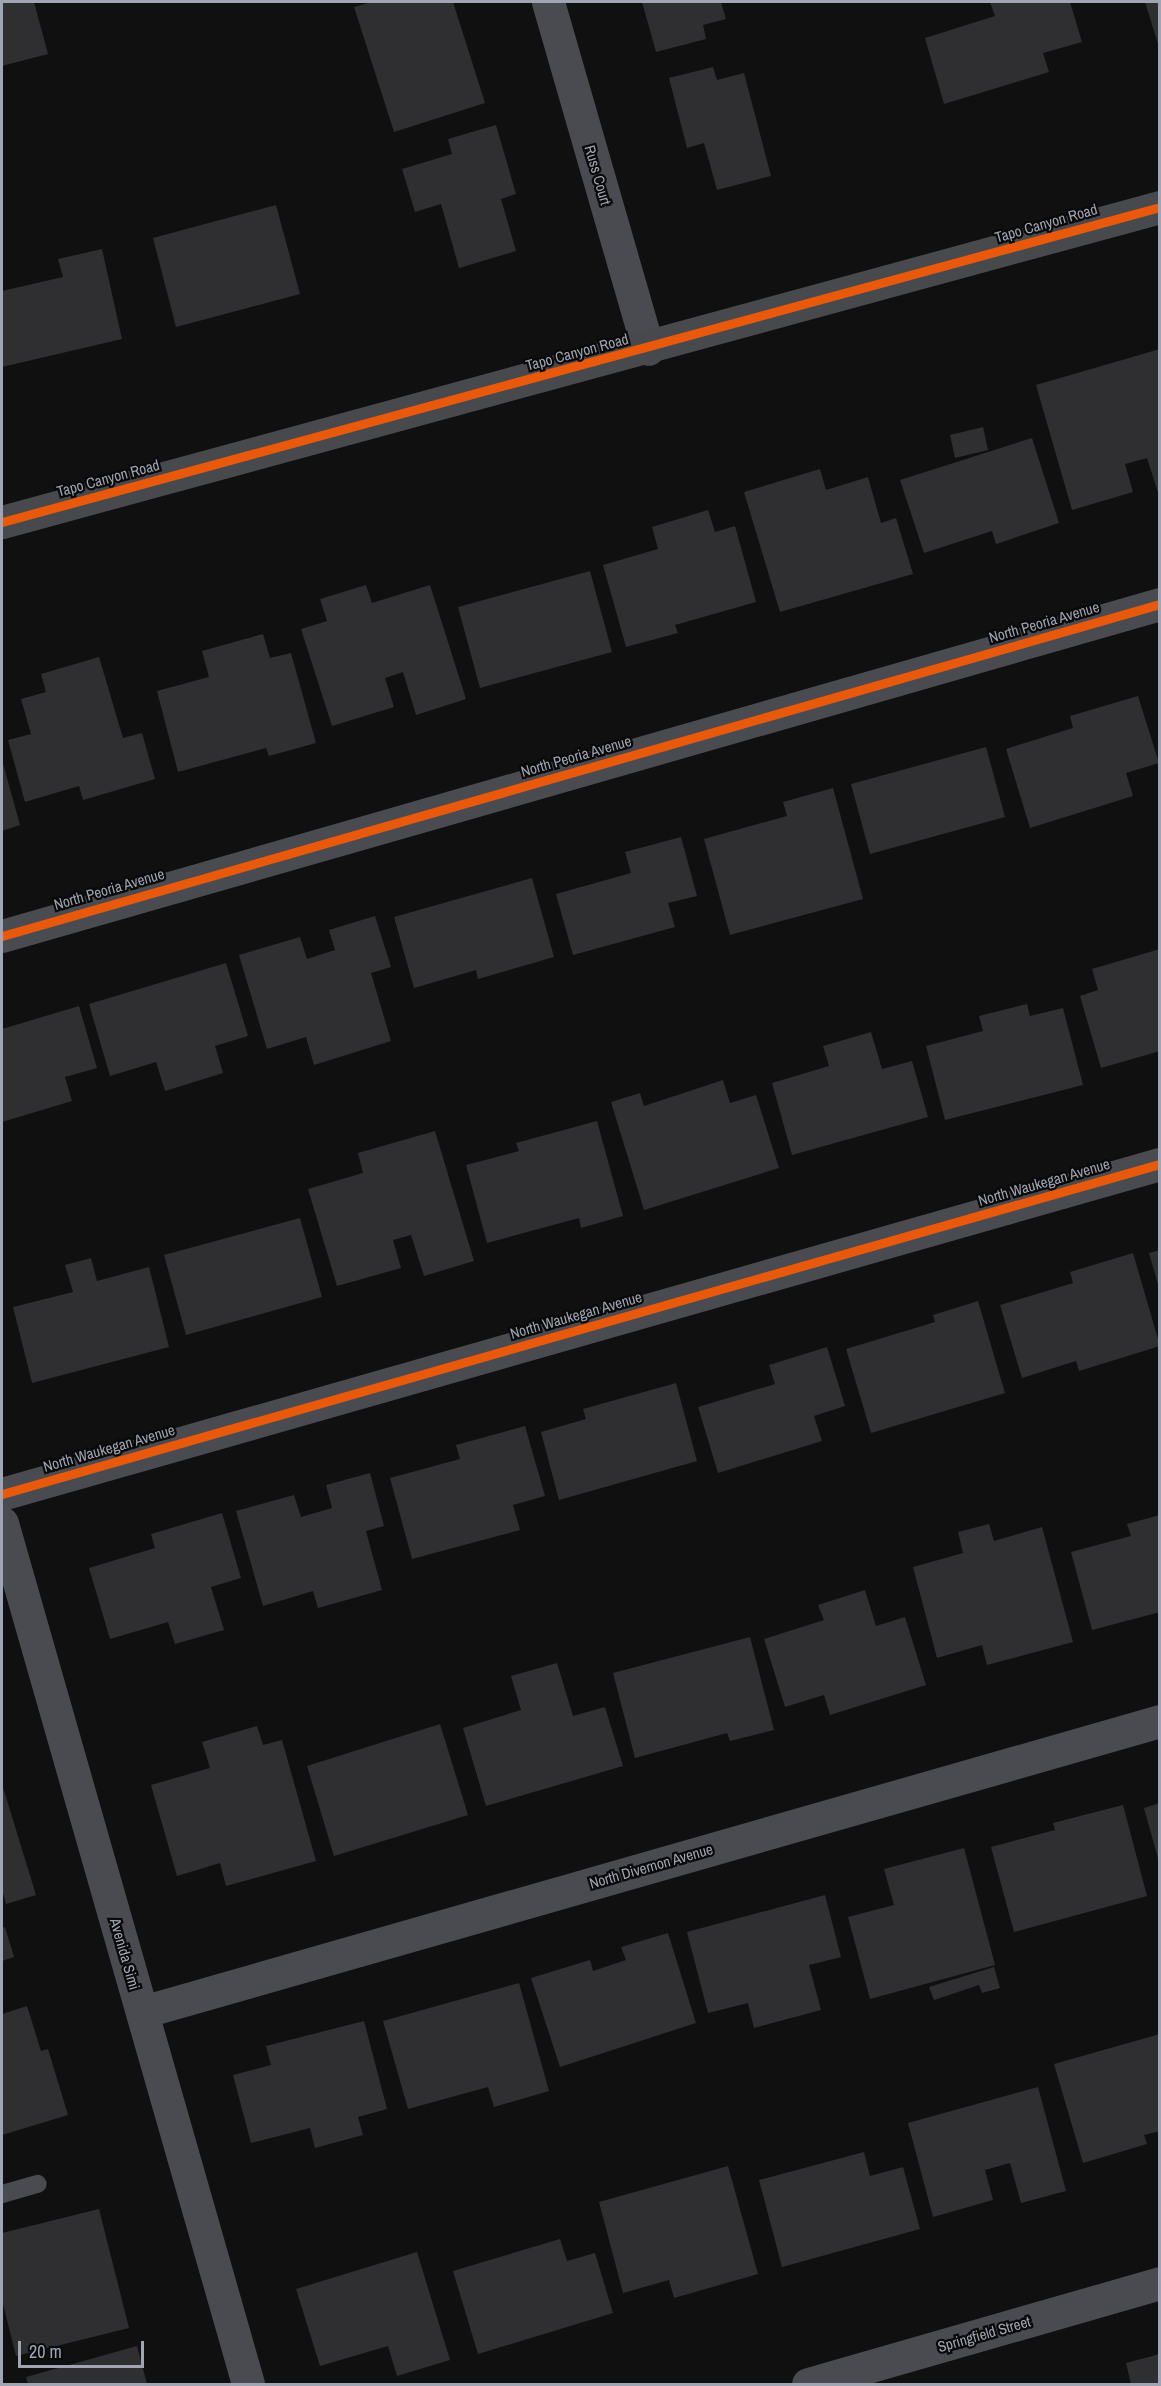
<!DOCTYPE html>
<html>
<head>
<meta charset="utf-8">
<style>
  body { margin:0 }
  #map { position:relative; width:1161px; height:2386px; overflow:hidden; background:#101010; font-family:"Archivo Narrow",sans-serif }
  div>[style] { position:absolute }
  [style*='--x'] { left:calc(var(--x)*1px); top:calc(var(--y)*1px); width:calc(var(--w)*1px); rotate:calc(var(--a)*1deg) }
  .building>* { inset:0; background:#2f2f31 }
  .service>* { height:18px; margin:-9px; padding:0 9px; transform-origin:9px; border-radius:9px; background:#4a4b50 }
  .minor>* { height:33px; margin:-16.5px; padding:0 16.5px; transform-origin:16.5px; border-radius:16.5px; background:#4a4b50 }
  .secondary>* { height:33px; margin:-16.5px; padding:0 16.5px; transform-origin:16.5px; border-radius:16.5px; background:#48494d }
  .cycleway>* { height:9px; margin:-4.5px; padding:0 4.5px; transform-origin:4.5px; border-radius:4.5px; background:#e8590c }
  span { translate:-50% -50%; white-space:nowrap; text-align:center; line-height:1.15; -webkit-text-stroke:4.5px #0a0a0b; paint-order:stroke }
  .street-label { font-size:15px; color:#9fa5b3 }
  .frame { position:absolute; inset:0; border:3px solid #9fa5b3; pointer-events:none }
  .scale { position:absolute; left:18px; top:2341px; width:126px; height:27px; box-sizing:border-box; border:3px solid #9fa5b3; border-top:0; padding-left:8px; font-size:18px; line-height:21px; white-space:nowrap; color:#9fa5b3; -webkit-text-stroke:4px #0a0a0b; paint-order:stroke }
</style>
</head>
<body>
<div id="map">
  <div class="building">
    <i style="clip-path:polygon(2px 2px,34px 2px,48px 54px,2px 66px)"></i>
    <i style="clip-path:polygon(372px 2px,453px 2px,485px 103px,394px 132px,354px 7px)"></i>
    <i style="clip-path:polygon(642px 2px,721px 2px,726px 19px,703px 25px,706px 39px,656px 52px)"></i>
    <i style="clip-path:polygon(990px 2px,1070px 2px,1082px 42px,1043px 53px,1049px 72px,944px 104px,925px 38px,995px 16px)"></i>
    <i style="clip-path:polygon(1145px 2px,1160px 2px,1160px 47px,1159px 47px)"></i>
    <i style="clip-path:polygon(713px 67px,717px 80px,744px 73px,771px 176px,717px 190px,704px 143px,687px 148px,669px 78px)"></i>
    <i style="clip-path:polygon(496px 125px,516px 194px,501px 199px,516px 251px,459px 268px,441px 204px,415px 212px,402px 169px,452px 154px,448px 139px)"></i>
    <i style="clip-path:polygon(276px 205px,300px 294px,176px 327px,153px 238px)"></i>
    <i style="clip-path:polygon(102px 249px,122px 339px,2px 367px,2px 291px,63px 277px,58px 259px)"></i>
    <i style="clip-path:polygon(1160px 349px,1160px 499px,1147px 458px,1125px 464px,1133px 492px,1072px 510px,1036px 385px)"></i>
    <i style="clip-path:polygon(983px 427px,988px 450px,955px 458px,950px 435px)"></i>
    <i style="clip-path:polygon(1032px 438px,1059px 523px,996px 544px,992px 531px,924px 553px,900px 480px)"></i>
    <i style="clip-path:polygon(820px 469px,826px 490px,868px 477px,881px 523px,896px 518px,913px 574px,780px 612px,744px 492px)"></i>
    <i style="clip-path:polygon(708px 510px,715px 532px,735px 526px,756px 602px,675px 625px,678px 633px,626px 647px,603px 565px,658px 549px,652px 527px)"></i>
    <i style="clip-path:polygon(590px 571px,612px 652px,480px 688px,458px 607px)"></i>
    <i style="clip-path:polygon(366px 585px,372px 603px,430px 585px,466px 699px,416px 715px,403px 672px,385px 678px,394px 707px,332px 726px,301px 629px,327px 621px,320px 599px)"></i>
    <i style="clip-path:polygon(263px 634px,270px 658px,291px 653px,316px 743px,269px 756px,266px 748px,178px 772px,157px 691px,209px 677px,202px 651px)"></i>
    <i style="clip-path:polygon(99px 657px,123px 738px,142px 733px,155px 779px,83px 800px,79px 786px,25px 802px,8px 740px,31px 734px,21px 699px,46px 692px,41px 674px)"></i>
    <i style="clip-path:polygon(1138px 696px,1159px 763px,1126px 773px,1133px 796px,1030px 828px,1006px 749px,1073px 728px,1070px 716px)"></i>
    <i style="clip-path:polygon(986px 747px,1005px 817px,870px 854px,851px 784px)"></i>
    <i style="clip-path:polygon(2px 760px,20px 825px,2px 831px)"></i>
    <i style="clip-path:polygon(833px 788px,863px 899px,730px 935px,704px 839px,787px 816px,783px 802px)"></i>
    <i style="clip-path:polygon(681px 837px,697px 896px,668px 903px,675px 927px,573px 955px,556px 894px,631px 873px,625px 852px)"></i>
    <i style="clip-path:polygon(532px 878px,554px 957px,478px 979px,476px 970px,414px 988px,394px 917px)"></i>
    <i style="clip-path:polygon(375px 916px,391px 967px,371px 973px,391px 1041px,314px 1065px,306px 1037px,267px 1049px,239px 955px,300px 937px,307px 959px,335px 950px,329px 930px)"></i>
    <i style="clip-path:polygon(1160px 949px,1160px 1051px,1101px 1068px,1080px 996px,1098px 990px,1092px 969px)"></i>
    <i style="clip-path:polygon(226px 963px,248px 1036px,215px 1046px,223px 1073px,165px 1091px,156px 1062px,110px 1076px,89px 1004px)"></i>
    <i style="clip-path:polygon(1027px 1004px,1030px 1016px,1063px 1008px,1083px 1085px,945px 1120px,926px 1046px,983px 1031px,979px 1016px)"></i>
    <i style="clip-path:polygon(79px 1006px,97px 1068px,65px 1077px,72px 1101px,2px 1122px,2px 1029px)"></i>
    <i style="clip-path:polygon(871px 1032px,882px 1069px,912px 1061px,928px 1117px,792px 1155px,772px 1083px,829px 1066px,823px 1046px)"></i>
    <i style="clip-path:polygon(723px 1080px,730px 1103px,756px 1095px,779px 1168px,644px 1210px,611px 1102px,640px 1093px,644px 1106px)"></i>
    <i style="clip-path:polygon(597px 1121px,623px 1216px,581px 1228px,579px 1218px,487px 1243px,466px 1165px,519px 1151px,516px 1143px)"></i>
    <i style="clip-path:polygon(435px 1131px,474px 1261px,424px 1276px,411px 1235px,393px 1240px,401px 1268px,337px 1286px,308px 1189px,363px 1173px,358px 1153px)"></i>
    <i style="clip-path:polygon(300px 1218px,322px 1297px,186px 1335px,164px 1255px)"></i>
    <i style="clip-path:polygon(1160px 1250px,1160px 1287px,1159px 1288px,1149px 1253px)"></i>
    <i style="clip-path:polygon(1133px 1253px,1160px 1346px,1079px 1371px,1076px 1361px,1022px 1378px,1000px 1305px,1073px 1283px,1070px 1272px)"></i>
    <i style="clip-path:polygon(91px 1258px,97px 1281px,149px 1267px,169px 1347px,32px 1383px,13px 1307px,73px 1292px,65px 1265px)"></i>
    <i style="clip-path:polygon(978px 1301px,1005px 1393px,871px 1433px,846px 1349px,935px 1322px,933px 1315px)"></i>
    <i style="clip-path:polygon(827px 1347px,845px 1406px,814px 1416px,822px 1441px,718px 1473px,698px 1407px,775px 1384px,769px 1365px)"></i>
    <i style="clip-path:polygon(676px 1383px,697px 1461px,559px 1500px,541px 1432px,586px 1419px,583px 1409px)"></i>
    <i style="clip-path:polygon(525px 1426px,545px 1496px,513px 1505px,520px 1530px,412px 1559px,390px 1478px,460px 1459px,456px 1445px)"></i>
    <i style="clip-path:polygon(370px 1473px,384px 1526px,366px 1531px,382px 1590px,318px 1608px,313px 1591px,263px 1606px,236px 1511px,294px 1495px,301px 1517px,332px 1508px,326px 1485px)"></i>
    <i style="clip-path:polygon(222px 1513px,241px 1578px,211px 1587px,224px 1630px,175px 1644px,168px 1622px,110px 1639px,89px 1568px,155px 1548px,151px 1534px)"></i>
    <i style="clip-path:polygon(1160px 1515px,1160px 1612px,1092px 1630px,1071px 1552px,1131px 1536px,1127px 1524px)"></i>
    <i style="clip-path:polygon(989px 1524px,994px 1541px,1042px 1527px,1073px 1642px,987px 1665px,982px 1645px,937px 1658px,913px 1567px,963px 1553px,958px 1532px)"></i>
    <i style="clip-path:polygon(865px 1590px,876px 1626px,905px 1617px,926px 1685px,830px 1715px,824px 1695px,785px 1707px,764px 1639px,824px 1620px,818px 1605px)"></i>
    <i style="clip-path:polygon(750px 1637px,774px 1730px,730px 1741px,727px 1733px,635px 1758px,613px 1673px)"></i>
    <i style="clip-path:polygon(557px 1663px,573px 1716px,605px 1707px,623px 1766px,486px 1806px,463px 1728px,521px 1710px,511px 1676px)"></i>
    <i style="clip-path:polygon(440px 1724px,468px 1815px,334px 1856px,307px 1766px)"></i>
    <i style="clip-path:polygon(257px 1726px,263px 1745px,282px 1740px,316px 1861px,226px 1886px,220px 1863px,177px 1876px,151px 1785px,210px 1768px,202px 1742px)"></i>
    <i style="clip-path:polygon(2px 1784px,36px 1895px,6px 1904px,2px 1889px)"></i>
    <i style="clip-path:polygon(1160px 1803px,1160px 1861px,1159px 1862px,1144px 1808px)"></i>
    <i style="clip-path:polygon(1123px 1805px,1147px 1896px,1014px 1932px,991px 1847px,1055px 1830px,1053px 1823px)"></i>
    <i style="clip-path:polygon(964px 1848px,995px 1965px,870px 1999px,848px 1917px,894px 1905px,884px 1869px)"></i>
    <i style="clip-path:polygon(825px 1895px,841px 1957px,809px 1965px,821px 2010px,754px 2028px,748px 2003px,708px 2013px,687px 1932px)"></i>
    <i style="clip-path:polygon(5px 1927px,14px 1957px,2px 1961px,2px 1928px)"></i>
    <i style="clip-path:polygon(668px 1933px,696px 2023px,560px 2067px,531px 1978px,590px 1960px,593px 1971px,626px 1960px,621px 1947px)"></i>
    <i style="clip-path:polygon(994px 1967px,1000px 1988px,982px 1993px,979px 1985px,934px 2000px,929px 1987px)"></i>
    <i style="clip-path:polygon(519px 1983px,549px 2091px,494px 2107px,488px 2087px,408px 2109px,383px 2021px)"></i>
    <i style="clip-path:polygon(27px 2006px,41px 2051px,48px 2049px,68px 2115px,2px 2135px,2px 2014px)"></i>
    <i style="clip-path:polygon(364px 2021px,387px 2109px,358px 2117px,363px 2135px,315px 2148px,310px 2128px,251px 2143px,233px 2075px,271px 2065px,266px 2046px)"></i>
    <i style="clip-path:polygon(1160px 2034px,1160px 2131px,1144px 2135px,1147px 2144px,1083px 2163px,1054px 2064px)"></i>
    <i style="clip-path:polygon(1038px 2087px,1066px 2191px,1021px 2203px,1010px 2163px,985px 2170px,993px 2200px,933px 2217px,908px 2123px)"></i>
    <i style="clip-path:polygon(864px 2152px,870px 2176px,903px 2167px,920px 2229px,782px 2267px,759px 2180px)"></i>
    <i style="clip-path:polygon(728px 2166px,758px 2274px,674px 2298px,669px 2280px,623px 2293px,599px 2202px)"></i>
    <i style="clip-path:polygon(99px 2209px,129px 2328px,16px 2356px,2px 2300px,2px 2233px)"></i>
    <i style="clip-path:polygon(560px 2239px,567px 2261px,595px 2253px,613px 2313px,478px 2354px,453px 2271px)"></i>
    <i style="clip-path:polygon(417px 2252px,450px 2360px,397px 2376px,388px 2346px,320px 2366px,296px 2289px)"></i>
    <i style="clip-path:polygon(137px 2346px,147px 2384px,28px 2384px,26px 2377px)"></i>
    <i style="clip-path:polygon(1160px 2354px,1160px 2384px,1131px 2384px,1126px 2363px)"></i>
  </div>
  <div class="service">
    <i style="--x:2;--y:2194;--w:37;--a:-16"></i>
  </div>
  <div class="minor">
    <i style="--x:548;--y:2;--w:361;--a:73.9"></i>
    <i style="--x:2;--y:936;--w:1205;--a:-16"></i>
    <i style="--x:2;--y:1494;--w:1204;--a:-15.91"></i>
    <i style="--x:2;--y:1523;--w:895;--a:74.05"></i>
    <i style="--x:142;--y:2012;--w:1059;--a:-15.95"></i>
    <i style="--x:808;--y:2384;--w:366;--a:-16"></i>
  </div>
  <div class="secondary">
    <i style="--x:2;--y:522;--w:1200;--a:-15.22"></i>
  </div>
  <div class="cycleway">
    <i style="--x:2;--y:522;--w:1200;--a:-15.22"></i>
    <i style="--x:2;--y:936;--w:1205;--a:-16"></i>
    <i style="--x:2;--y:1494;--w:1204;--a:-15.91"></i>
  </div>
  <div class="street-label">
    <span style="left:598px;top:175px;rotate:74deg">Russ Court</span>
    <span style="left:1046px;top:223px;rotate:-16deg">Tapo Canyon Road</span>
    <span style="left:577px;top:352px;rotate:-15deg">Tapo Canyon Road</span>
    <span style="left:108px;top:478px;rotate:-15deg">Tapo Canyon Road</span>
    <span style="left:1044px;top:622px;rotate:-16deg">North Peoria Avenue</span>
    <span style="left:576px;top:756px;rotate:-16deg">North Peoria Avenue</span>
    <span style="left:109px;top:889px;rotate:-16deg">North Peoria Avenue</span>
    <span style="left:1044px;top:1182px;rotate:-16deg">North Waukegan Avenue</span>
    <span style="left:576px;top:1315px;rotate:-16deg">North Waukegan Avenue</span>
    <span style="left:109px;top:1448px;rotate:-16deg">North Waukegan Avenue</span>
    <span style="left:651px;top:1866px;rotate:-16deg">North Divernon Avenue</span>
    <span style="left:125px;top:1954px;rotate:74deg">Avenida Simi</span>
    <span style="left:984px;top:2334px;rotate:-16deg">Springfield Street</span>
  </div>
  <div class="frame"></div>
  <div class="scale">20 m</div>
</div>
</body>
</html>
